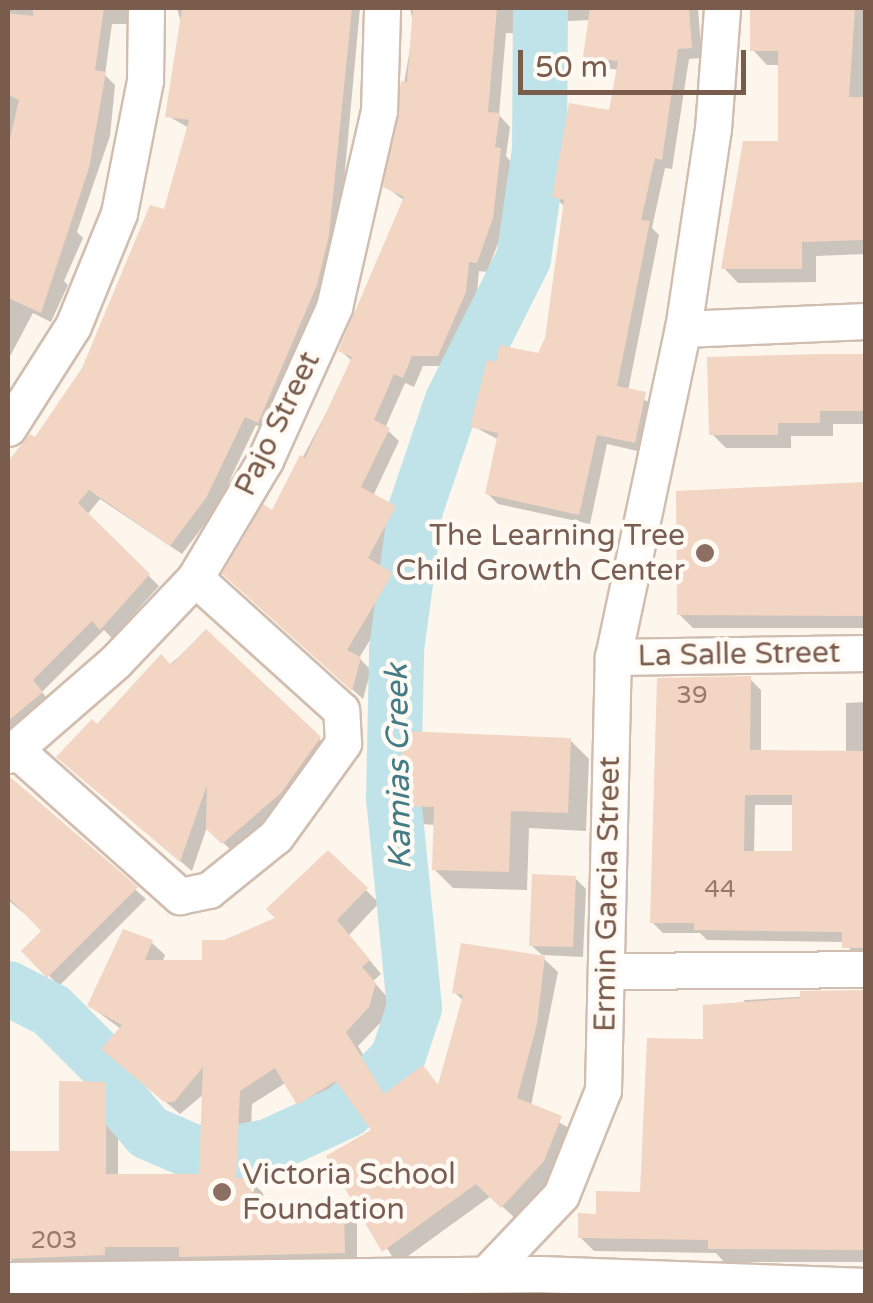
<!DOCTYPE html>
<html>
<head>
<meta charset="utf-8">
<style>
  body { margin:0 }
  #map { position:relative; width:873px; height:1303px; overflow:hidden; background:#fdf6ec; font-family:"Varela Round",sans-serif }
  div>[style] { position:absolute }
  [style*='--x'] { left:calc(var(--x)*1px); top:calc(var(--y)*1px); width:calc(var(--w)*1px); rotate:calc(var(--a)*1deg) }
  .shadow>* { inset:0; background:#0003 }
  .river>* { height:55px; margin:-27.5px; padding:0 27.5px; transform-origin:27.5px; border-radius:27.5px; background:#bfe3e8 }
  .building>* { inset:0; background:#f3d5c3 }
  .roads { filter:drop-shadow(2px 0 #d1beb0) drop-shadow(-2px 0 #d1beb0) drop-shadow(0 2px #d1beb0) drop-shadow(0 -2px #d1beb0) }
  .minor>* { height:35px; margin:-17.5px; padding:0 17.5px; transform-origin:17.5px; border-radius:17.5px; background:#fff }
  .dots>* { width:28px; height:28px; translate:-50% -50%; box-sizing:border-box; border:5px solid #fffaf3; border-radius:50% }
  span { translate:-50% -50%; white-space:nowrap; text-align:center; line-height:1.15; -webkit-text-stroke:9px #fffaf3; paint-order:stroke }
  .number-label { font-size:25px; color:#987a6a }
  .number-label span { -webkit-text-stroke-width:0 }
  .street-label { font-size:30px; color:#7a5c4d }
  .education-label { font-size:30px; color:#785e54 }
  .right { translate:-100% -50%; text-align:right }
  .left { translate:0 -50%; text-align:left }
  .water-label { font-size:32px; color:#437c86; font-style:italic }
  .frame { position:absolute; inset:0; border:10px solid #7a5c4d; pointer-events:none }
  .scale { position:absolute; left:518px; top:50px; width:228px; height:45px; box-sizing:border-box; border:5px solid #7a5c4d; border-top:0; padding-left:12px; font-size:30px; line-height:35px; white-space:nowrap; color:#7a5c4d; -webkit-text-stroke:8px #fffaf3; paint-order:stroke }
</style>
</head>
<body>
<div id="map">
  <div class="shadow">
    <i style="clip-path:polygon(8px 8px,130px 8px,129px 24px,112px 24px,105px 75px,115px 85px,110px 136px,77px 232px,83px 238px,64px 281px,68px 285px,51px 322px,33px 313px,8px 360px)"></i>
    <i style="clip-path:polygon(177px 8px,360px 8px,338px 246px,269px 432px,256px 425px,216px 509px,182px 554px,100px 499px,87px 515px,159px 586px,112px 638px,104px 630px,42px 692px,51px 703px,8px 740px,8px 483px,16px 473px,8px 465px,30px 437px,35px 441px,84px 369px,166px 213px,189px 128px,168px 116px,182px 27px)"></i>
    <i style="clip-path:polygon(410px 8px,698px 8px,702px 58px,689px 59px,672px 169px,665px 168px,652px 228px,659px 235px,628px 391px,656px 406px,646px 453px,607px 444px,590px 524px,498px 504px,487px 493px,499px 440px,473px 426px,498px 365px,540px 356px,548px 338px,566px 208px,555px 197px,611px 113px,619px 70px,597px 67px,586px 56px,591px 20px,528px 23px,526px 34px,506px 33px,499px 115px,510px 127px,506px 156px,511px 162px,503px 230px,487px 272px,479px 271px,476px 304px,449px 366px,423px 366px,414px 387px,405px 383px,385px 428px,399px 441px,373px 496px,405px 518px,379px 568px,403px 586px,359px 658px,371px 670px,363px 699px,236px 584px,353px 362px,340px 350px,405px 201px,386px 187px,414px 26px)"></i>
    <i style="clip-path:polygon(753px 8px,860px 8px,866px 13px,866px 254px,816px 256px,816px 282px,738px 283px,724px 268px,780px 143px,781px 65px,767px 65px,753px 50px)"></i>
    <i style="clip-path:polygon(866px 357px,866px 424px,833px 424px,833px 436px,791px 436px,791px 448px,726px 448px,712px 434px)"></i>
    <i style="clip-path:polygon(866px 486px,866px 628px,693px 628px,679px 614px)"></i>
    <i style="clip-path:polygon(206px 633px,331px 750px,292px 804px,235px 854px,207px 827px,192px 871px,70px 768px,97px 728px)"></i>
    <i style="clip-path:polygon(evenodd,750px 679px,761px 690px,761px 753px,846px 753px,846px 703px,866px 702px,866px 959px,856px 958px,845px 942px,707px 940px,700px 933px,663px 933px,652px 922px,750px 679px,755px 805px,795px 805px,795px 854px,754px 854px,755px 805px)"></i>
    <i style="clip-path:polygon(570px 740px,589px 759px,586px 831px,529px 828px,527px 890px,453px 888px,434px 869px,436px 825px,422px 824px,403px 805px)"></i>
    <i style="clip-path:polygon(11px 781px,146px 899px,59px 986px,25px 951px,45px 931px,8px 900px)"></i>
    <i style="clip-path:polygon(328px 853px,379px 903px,349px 935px,381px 974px,373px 981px,388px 998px,382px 1021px,358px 1046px,387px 1095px,423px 1069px,440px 1087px,464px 1001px,455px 993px,544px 959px,558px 972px,531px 1106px,574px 1131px,556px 1175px,516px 1219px,491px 1196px,397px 1264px,329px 1157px,375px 1130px,348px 1094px,313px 1117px,287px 1082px,252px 1104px,249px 1179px,263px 1193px,264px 1208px,343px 1206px,357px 1219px,357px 1265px,195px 1269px,185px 1260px,118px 1260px,118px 1268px,22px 1271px,9px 1258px,105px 1084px,118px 1097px,118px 1177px,201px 1177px,204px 1094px,180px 1114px,118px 1062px,121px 1029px,90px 1006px,151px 942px,165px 955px,162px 963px,204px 962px,224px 942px,279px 918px)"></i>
    <i style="clip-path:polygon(575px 878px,586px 889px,583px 957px,542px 955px,531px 945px)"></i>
    <i style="clip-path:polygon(866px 993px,866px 1262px,724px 1262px,716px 1253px,594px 1251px,580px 1237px,598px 1216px,643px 1195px,706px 1042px,745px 1000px)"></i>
  </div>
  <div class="river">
    <i style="--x:8;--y:988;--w:48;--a:27.1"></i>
    <i style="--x:51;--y:1010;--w:81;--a:45"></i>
    <i style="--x:108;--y:1067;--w:34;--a:69"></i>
    <i style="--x:120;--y:1099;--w:43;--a:49.7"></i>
    <i style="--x:148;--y:1132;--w:63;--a:23.3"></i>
    <i style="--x:206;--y:1157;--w:63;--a:-10.1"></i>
    <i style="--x:268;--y:1146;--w:86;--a:-24.8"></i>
    <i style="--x:346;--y:1110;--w:73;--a:-45.6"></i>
    <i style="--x:397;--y:1058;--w:54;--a:-71.6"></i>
    <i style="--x:414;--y:1007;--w:210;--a:-95.7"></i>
    <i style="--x:393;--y:798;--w:149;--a:-88.8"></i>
    <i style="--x:396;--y:649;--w:141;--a:-82.3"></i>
    <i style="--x:415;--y:509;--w:115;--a:-71.3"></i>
    <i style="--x:452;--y:400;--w:159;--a:-63.4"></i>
    <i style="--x:523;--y:258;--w:110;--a:-81.6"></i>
    <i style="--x:539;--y:149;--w:141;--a:-89.6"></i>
  </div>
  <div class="building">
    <i style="clip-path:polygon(33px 8px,104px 8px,95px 70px,106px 72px,89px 168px,41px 313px,8px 298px,8px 147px,19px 100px,8px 95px,8px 13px,33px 16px)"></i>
    <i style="clip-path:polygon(182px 8px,352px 8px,329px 235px,317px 285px,258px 423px,245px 417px,206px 498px,170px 546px,89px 490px,78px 503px,150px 574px,100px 630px,92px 621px,33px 680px,43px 692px,8px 721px,8px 461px,30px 434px,35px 437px,82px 368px,150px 205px,164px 209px,189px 120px,165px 117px)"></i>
    <i style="clip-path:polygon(413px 8px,497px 8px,488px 112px,500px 113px,495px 147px,501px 148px,493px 218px,477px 263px,469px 262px,466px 292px,438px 356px,412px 356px,403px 378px,394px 374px,374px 420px,390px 428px,361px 487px,396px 506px,368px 558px,393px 573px,347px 650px,361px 657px,352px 691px,222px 574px,263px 504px,272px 510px,300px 455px,305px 458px,352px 357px,338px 351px,404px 197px,383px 187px,401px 81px,407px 82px)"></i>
    <i style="clip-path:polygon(590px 8px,689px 8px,692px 48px,678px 49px,662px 160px,655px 158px,641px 220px,650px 221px,617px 386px,646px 392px,635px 443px,597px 435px,579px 515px,485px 494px,498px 433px,470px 427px,487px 360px,496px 362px,500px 345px,538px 353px,545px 338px,564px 200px,552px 197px,569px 103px,609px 110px,618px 61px,583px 57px)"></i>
    <i style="clip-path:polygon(750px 8px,855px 8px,849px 97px,866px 97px,866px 240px,802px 242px,802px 269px,721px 269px,743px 141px,778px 141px,778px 51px,750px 51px)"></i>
    <i style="clip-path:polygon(824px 354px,866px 354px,866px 411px,820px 411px,820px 423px,778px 423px,778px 435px,709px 435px,707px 357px)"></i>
    <i style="clip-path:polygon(866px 482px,866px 616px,677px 615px,676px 491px)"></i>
    <i style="clip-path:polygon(206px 629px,321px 737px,281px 793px,222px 844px,206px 829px,207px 785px,180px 862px,56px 757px,92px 719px,97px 724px,161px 654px,171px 665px)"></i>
    <i style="clip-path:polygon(evenodd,751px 676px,750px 750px,866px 751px,866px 948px,842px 948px,842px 932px,694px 930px,694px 923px,650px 923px,657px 678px,751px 676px,745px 795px,792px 795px,792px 851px,744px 851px,745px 795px)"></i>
    <i style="clip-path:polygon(403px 731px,571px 738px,568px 813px,511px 811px,509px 872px,432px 870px,434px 807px,400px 806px)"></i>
    <i style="clip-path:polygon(9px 776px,138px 887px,47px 978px,21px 951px,41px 931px,8px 897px)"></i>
    <i style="clip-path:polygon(328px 850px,368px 888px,337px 920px,370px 960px,362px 967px,376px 983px,369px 1007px,346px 1032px,384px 1094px,423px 1065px,438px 1085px,463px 995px,452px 993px,461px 943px,545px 956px,537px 1024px,517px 1098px,562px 1116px,544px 1161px,501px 1208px,476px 1184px,382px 1252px,326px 1156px,371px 1130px,336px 1081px,297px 1105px,275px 1068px,240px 1091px,236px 1178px,251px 1177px,251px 1206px,344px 1204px,345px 1253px,179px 1257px,179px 1247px,105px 1247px,105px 1255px,8px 1259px,8px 1151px,59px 1151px,59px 1081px,106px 1082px,106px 1174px,199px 1174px,203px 1067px,174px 1102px,164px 1102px,101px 1049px,122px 1025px,87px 1006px,123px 929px,153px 940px,145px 960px,202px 960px,202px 940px,224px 940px,275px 918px,266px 909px)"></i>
    <i style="clip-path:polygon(532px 874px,576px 876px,573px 947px,529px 946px)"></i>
    <i style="clip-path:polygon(866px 990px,866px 1250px,708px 1249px,708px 1240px,578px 1238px,578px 1213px,596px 1214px,596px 1191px,640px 1192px,647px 1038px,703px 1039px,703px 1005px,800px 998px,800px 991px)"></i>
  </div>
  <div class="roads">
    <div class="minor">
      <i style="--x:683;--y:329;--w:183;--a:-2.5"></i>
      <i style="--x:8;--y:428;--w:121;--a:-57.5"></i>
      <i style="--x:73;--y:326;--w:122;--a:-67.8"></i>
      <i style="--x:119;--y:213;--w:136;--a:-78.9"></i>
      <i style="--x:145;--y:80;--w:72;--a:-89.2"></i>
      <i style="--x:613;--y:657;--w:253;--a:-0.9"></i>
      <i style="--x:16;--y:750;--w:220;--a:41.7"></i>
      <i style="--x:180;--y:896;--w:30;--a:-12"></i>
      <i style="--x:209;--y:890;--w:86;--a:-38.9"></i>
      <i style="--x:276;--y:836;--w:115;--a:-54.2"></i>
      <i style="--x:343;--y:743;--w:33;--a:-93"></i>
      <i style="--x:341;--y:710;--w:197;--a:-137.9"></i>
      <i style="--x:8;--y:755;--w:143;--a:-41"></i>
      <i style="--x:116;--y:661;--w:115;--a:-46.4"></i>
      <i style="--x:195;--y:578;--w:137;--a:-59.3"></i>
      <i style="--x:265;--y:460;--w:168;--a:-65.7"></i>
      <i style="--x:334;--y:307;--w:201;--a:-77.1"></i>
      <i style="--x:379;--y:111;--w:103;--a:-88.3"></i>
      <i style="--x:606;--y:971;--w:260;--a:-0.4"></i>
      <i style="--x:486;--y:1274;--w:109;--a:-46.5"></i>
      <i style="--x:561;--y:1195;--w:113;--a:-68.2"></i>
      <i style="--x:603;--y:1090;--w:433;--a:-88.7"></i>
      <i style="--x:613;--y:657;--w:335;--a:-78"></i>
      <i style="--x:683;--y:329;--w:202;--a:-81.5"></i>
      <i style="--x:713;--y:129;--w:121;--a:-85.7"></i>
      <i style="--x:8;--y:1280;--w:531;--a:-0.65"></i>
      <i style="--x:539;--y:1274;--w:327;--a:2.1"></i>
    </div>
  </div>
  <div class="dots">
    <i style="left:705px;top:553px;background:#8d6e63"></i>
    <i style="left:222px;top:1192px;background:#8d6e63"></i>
  </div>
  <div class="number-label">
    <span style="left:692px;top:695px">39</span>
    <span style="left:720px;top:889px">44</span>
    <span style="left:54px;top:1240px">203</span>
  </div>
  <div class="street-label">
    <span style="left:278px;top:424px;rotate:-64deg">Pajo Street</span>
    <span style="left:739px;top:655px;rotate:-1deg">La Salle Street</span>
    <span style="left:608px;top:894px;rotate:-89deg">Ermin Garcia Street</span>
  </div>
  <div class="education-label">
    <span class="right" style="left:685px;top:553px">The Learning Tree<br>Child Growth Center</span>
    <span class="left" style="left:242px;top:1192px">Victoria School<br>Foundation</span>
  </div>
  <div class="water-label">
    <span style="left:399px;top:767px;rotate:-91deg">Kamias Creek</span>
  </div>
  <div class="frame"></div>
  <div class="scale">50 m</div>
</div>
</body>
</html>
